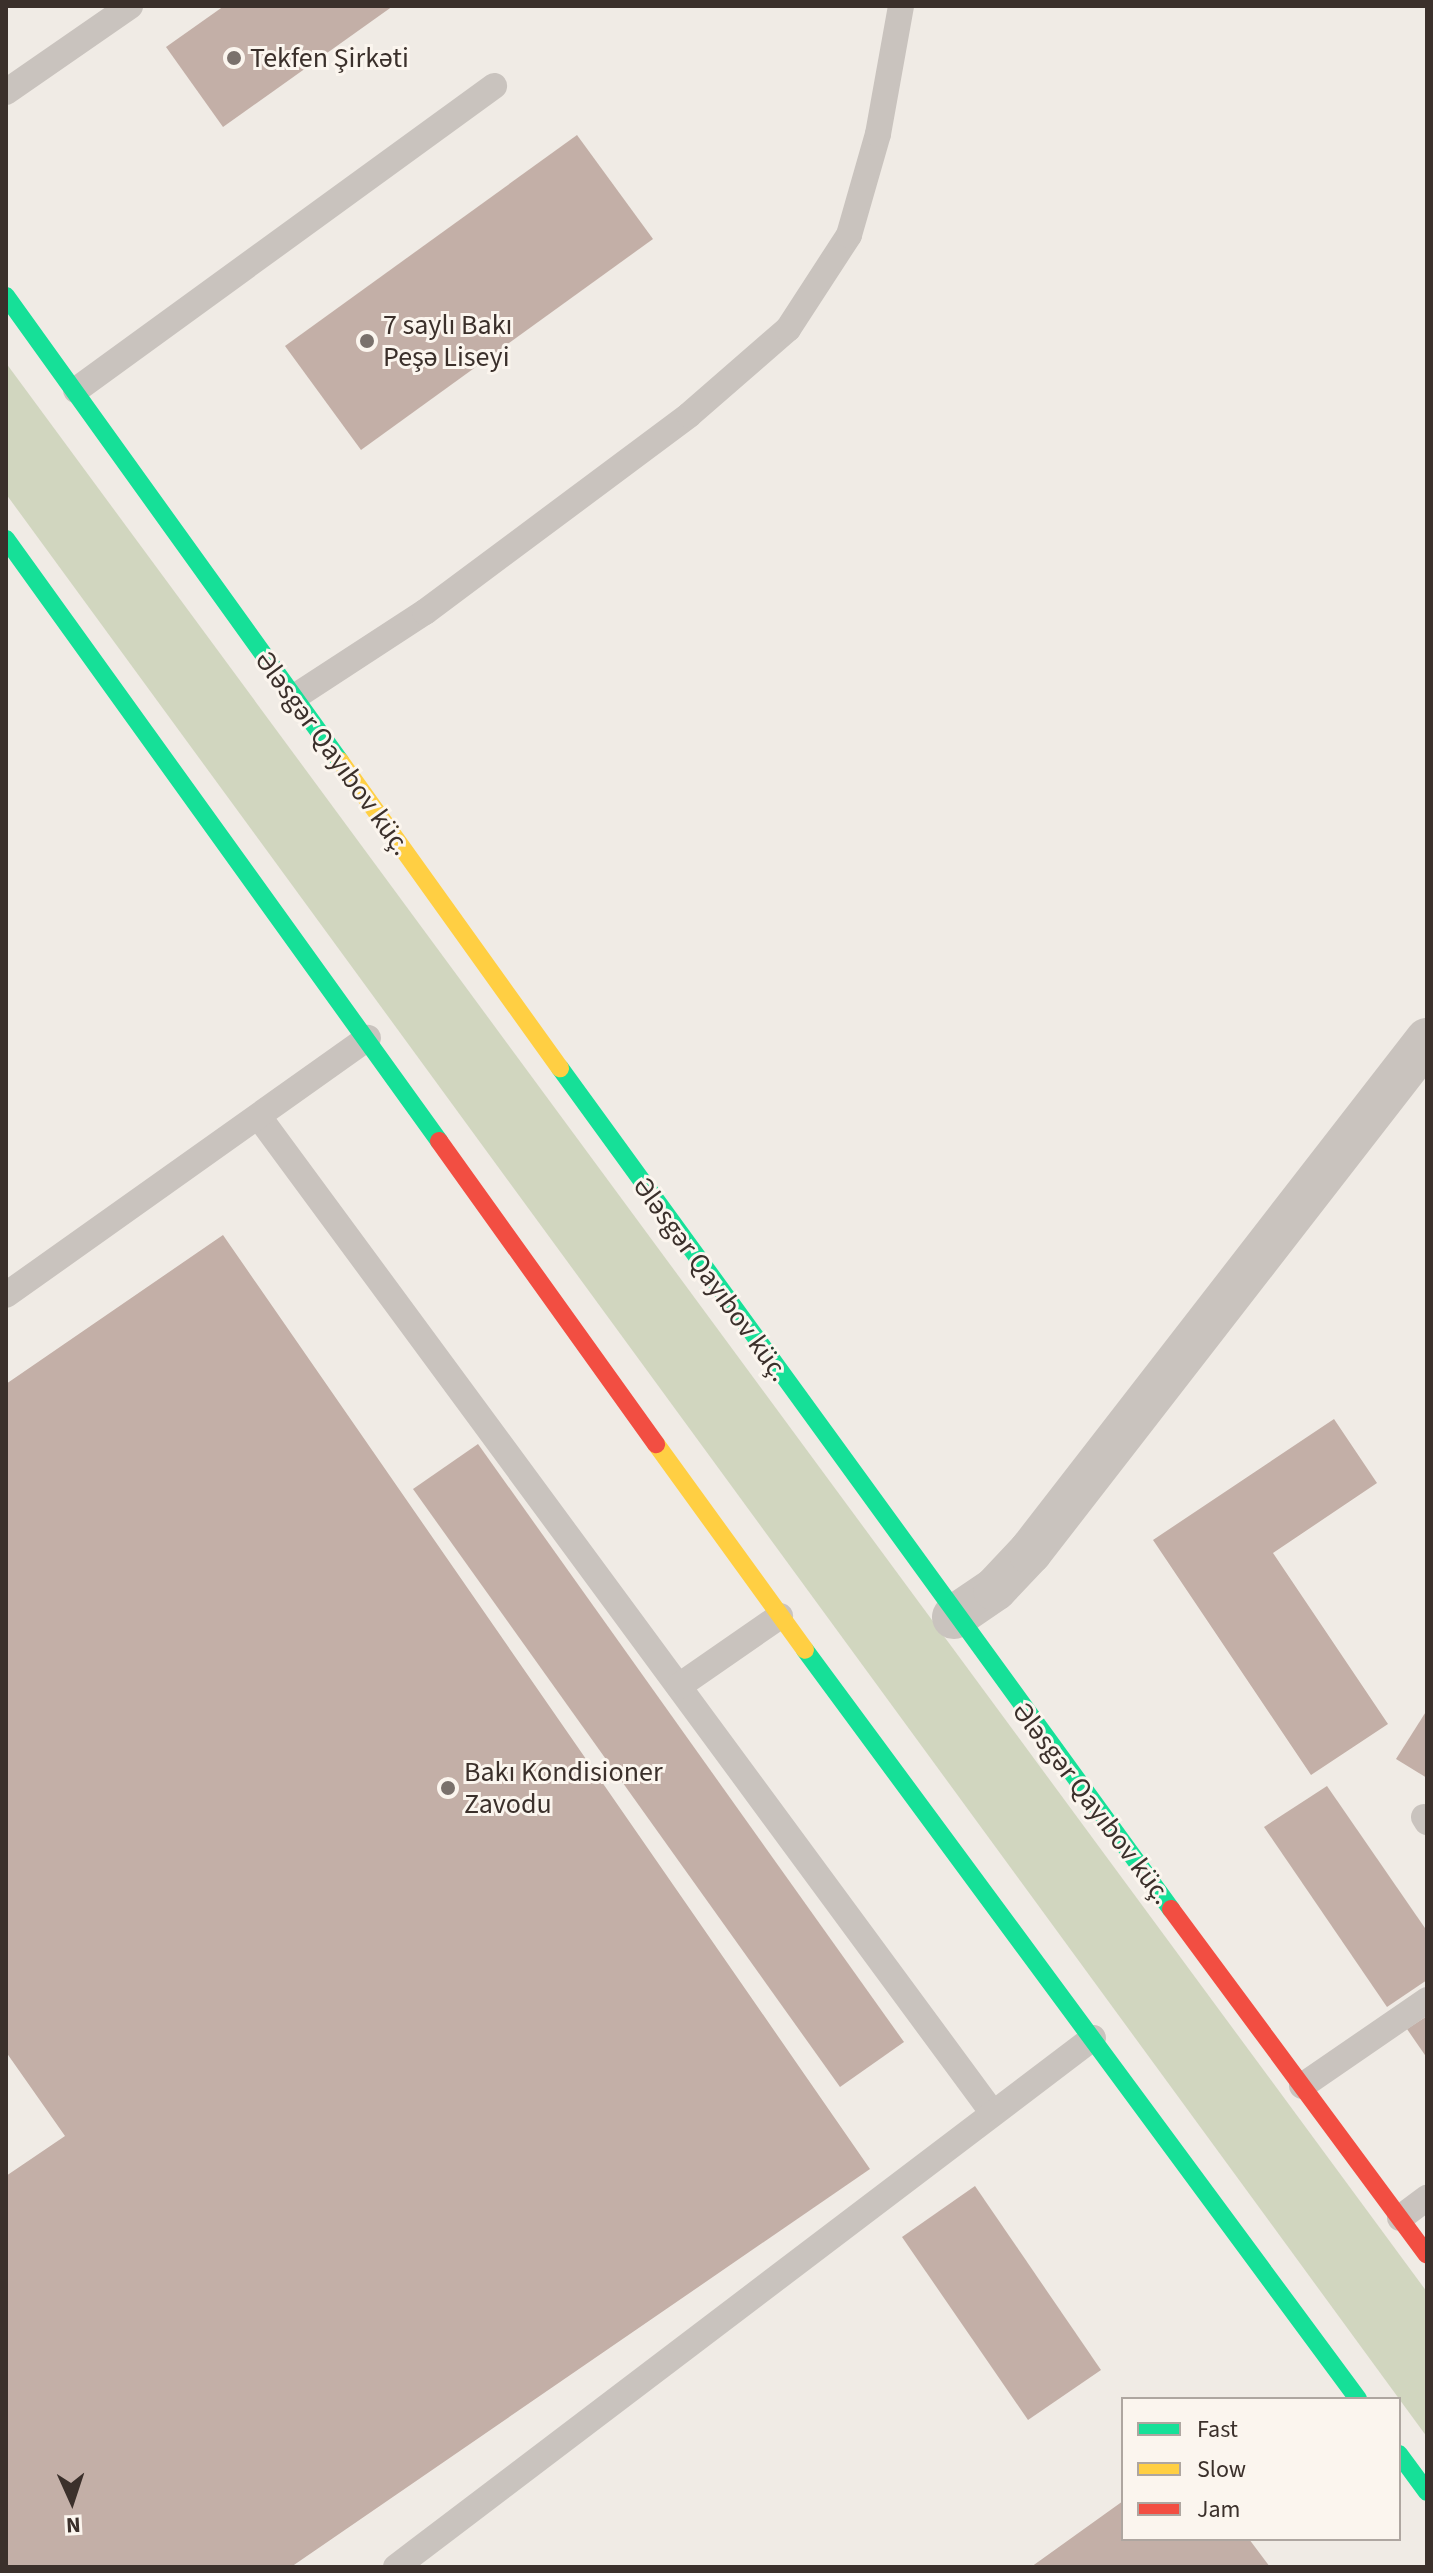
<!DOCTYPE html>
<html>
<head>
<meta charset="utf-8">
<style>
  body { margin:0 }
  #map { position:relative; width:1433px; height:2573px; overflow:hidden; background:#f0ebe5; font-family:"Source Sans 3",sans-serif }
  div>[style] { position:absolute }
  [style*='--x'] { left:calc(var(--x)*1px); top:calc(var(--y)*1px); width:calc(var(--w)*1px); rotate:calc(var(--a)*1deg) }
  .green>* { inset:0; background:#d1d6bf }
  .building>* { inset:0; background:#c3afa7 }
  .lane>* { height:26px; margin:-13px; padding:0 13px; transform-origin:13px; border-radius:13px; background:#c9c3be }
  .street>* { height:44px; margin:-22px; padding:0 22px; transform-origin:22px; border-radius:22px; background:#c9c3be }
  .fast>* { height:18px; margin:-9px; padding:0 9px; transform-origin:9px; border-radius:9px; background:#16e098 }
  .slow>* { height:18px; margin:-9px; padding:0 9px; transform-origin:9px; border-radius:9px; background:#ffcf43 }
  .jam>* { height:18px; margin:-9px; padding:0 9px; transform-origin:9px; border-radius:9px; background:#f24e42 }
  .dots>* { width:22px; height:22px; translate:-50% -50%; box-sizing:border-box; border:4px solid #fbf5ee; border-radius:50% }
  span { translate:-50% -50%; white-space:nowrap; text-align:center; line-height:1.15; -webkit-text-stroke:6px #fbf5ee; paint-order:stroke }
  .poi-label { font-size:28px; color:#3b302b }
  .left { translate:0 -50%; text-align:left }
  .street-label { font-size:28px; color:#3b302b }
  .frame { position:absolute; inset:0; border:8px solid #3b302b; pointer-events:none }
  .legend { position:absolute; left:1121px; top:2397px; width:280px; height:144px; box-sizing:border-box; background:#fbf5ee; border:2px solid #aea6a0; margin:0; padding:10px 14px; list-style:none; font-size:24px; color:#3b302b }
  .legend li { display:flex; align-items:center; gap:16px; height:40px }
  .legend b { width:40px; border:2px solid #aea6a0 }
  .north { position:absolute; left:32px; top:2461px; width:80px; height:80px; -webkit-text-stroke:6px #fbf5ee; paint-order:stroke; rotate:177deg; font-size:22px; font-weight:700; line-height:32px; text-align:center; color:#3b302b }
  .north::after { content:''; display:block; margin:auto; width:28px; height:36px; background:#3b302b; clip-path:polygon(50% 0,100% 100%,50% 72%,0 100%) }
</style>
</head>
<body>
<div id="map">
  <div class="green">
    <i style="clip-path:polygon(6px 363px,1427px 2292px,1427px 2437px,6px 494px)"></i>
  </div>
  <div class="building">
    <i style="clip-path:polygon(224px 6px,393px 6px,223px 127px,166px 47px)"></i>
    <i style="clip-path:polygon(577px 135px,653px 239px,361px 450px,285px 346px)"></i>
    <i style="clip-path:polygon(223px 1235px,870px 2169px,291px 2567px,6px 2567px,6px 2176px,65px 2136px,6px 2052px,6px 1384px)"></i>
    <i style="clip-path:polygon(1334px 1419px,1377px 1483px,1273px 1553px,1388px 1724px,1311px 1775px,1153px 1540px)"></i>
    <i style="clip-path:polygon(478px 1444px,904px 2042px,840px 2087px,413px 1489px)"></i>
    <i style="clip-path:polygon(1427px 1710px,1427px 1778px,1396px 1759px)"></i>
    <i style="clip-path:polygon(1327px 1786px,1427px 1931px,1427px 1980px,1387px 2007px,1264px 1827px)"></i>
    <i style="clip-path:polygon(1427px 2016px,1427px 2058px,1407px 2029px)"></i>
    <i style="clip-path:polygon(975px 2186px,1101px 2370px,1028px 2420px,902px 2237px)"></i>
    <i style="clip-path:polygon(1123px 2501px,1123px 2539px,1249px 2539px,1270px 2567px,1031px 2567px)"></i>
  </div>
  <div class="lane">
    <i style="--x:6;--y:92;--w:151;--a:-34.7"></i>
    <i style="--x:76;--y:390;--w:517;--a:-36.03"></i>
    <i style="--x:293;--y:698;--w:158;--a:-33.1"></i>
    <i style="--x:425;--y:612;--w:329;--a:-36.7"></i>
    <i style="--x:689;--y:415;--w:131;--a:-41"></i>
    <i style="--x:788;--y:329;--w:112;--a:-57"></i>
    <i style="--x:849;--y:235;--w:105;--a:-74"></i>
    <i style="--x:878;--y:134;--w:130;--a:-79.8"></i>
    <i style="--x:259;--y:1117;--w:1236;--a:53.62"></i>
    <i style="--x:6;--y:1295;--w:444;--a:-35.4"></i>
    <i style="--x:679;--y:1686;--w:123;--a:-34.7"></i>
    <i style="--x:1424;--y:1817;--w:6;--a:59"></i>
    <i style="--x:1302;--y:2086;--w:152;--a:-34.5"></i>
    <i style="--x:1400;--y:2218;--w:34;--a:-37"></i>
    <i style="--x:396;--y:2567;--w:875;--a:-37.2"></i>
  </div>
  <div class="street">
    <i style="--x:954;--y:1617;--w:50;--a:-34.3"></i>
    <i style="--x:995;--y:1589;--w:51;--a:-46.6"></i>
    <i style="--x:1030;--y:1552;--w:648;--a:-52.21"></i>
  </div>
  <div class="fast">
    <i style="--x:6;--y:296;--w:573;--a:54.31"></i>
    <i style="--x:6;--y:539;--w:742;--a:54.27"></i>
    <i style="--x:560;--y:1068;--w:1040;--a:54"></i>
    <i style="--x:805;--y:1650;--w:931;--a:53.56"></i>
    <i style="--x:1399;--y:2454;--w:47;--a:53.6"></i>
  </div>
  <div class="slow">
    <i style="--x:340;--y:761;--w:378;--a:54.4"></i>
    <i style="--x:656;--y:1444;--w:254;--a:54.1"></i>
  </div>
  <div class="jam">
    <i style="--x:439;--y:1141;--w:373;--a:54.4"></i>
    <i style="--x:1171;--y:1909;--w:430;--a:53.5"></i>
  </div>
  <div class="dots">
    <i style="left:234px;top:58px;background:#7a716c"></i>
    <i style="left:367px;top:341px;background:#7a716c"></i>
    <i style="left:448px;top:1788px;background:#7a716c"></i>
  </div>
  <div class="poi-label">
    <span class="left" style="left:250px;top:58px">Tekfen Şirkəti</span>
    <span class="left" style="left:383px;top:341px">7 saylı Bakı<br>Peşə Liseyi</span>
    <span class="left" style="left:464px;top:1788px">Bakı Kondisioner<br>Zavodu</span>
  </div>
  <div class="street-label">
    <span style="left:333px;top:753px;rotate:54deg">Ələsgər Qayıbov küç.</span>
    <span style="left:711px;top:1279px;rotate:54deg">Ələsgər Qayıbov küç.</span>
    <span style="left:1092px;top:1803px;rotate:53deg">Ələsgər Qayıbov küç.</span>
  </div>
  <div class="frame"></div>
  <ul class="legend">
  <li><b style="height:10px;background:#16e098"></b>Fast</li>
  <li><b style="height:10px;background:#ffcf43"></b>Slow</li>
  <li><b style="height:10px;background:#f24e42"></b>Jam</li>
  </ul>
  <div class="north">N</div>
</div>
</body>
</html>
